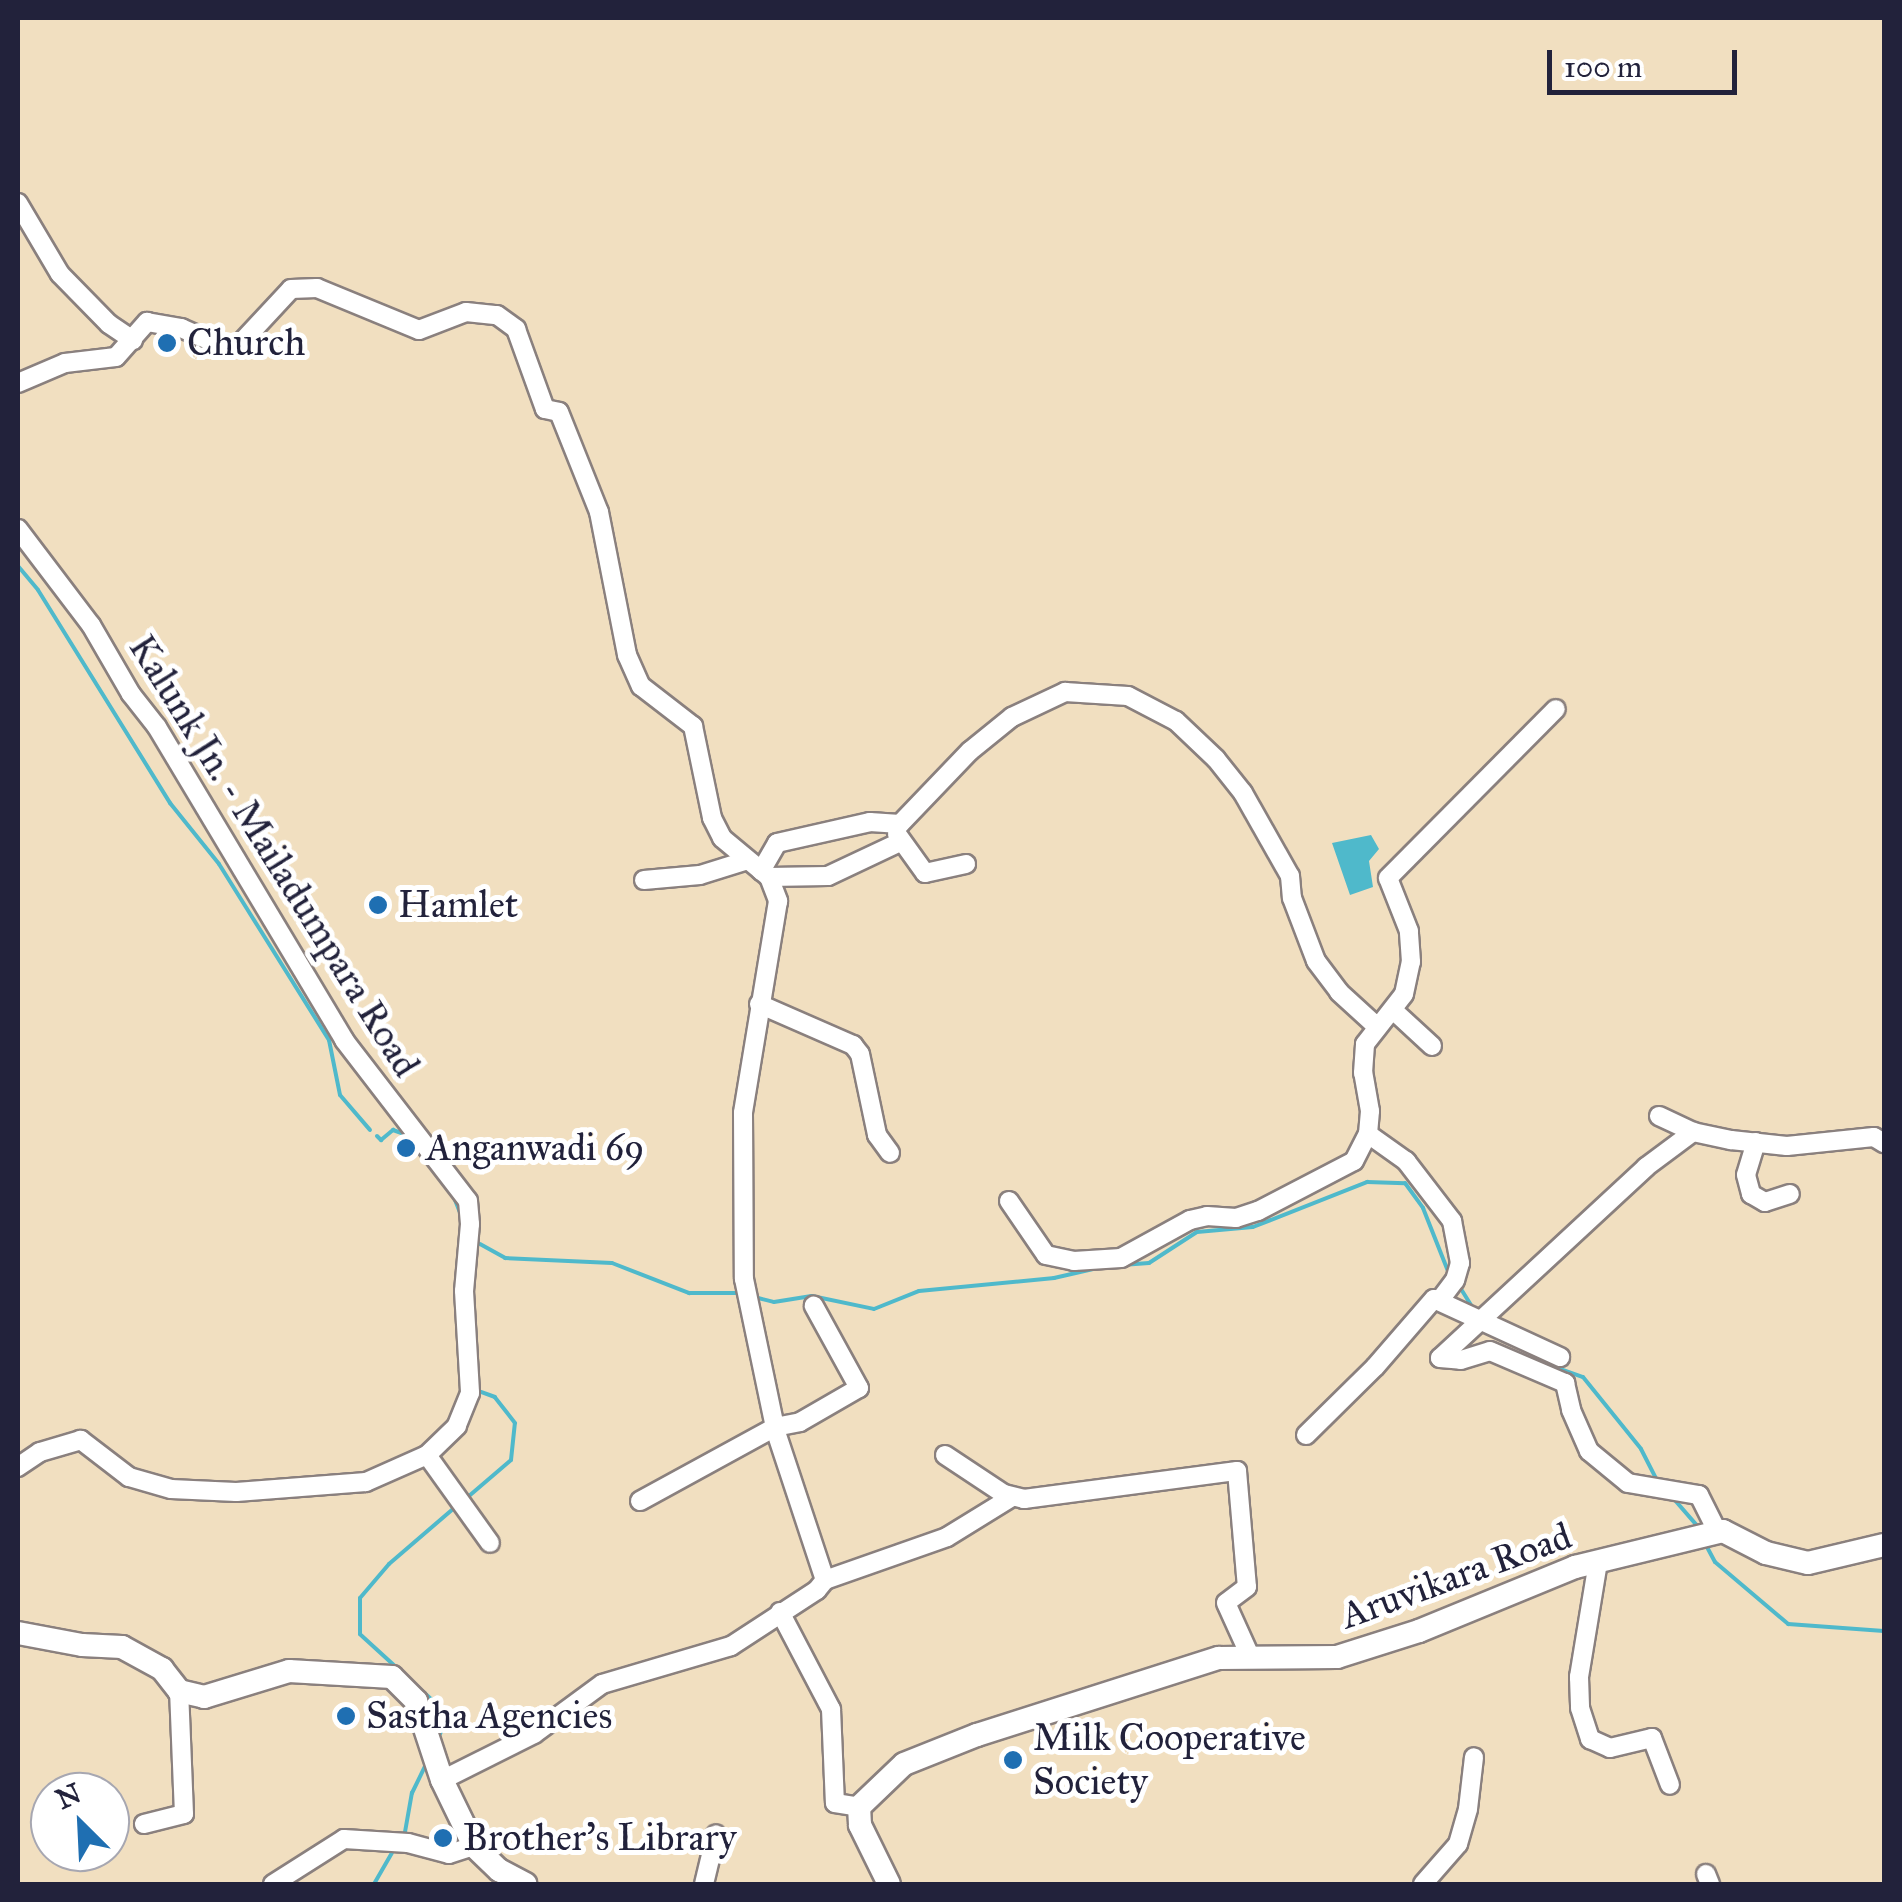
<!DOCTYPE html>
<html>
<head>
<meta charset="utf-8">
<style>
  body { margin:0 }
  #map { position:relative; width:1902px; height:1902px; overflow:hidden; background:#f1dfc0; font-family:"IM FELL Great Primer",serif }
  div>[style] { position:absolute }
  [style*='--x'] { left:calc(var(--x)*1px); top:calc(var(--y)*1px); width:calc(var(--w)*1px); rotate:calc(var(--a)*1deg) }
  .water>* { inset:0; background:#4fb9cb }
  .stream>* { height:4px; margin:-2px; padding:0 2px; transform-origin:2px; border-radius:2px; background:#4fb9cb }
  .roads { filter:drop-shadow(2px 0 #8a807e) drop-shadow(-2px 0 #8a807e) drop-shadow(0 2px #8a807e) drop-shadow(0 -2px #8a807e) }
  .minor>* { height:18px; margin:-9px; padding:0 9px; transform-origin:9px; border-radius:9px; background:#fff }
  .major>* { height:22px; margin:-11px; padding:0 11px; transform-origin:11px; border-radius:11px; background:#fff }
  .dots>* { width:28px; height:28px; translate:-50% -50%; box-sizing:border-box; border:5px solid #fff; border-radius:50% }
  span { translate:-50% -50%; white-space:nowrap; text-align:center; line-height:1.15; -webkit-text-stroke:10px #fff; paint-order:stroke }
  .poi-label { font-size:38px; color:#22223b }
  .left { translate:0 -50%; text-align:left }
  .street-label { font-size:38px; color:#22223b }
  .frame { position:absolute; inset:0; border:20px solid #22223b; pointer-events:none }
  .north { position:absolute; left:30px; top:1772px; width:100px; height:100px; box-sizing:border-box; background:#fff; border:2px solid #a7a7b1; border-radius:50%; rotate:336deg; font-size:28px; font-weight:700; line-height:40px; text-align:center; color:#22223b }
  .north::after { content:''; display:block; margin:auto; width:35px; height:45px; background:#1f6fb2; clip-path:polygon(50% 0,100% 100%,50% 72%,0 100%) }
  .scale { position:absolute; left:1547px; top:50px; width:190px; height:45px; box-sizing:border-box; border:5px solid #22223b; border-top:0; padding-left:12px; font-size:30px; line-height:35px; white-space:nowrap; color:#22223b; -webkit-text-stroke:8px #fff; paint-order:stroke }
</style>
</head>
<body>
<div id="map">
  <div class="water">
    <i style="clip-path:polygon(1371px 835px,1379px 849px,1369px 861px,1373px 887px,1350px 895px,1332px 843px)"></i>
  </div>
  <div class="stream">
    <i style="--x:18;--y:566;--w:31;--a:50"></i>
    <i style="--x:38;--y:590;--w:251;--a:58.2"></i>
    <i style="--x:170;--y:803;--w:78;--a:51.2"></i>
    <i style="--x:219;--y:864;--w:208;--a:58"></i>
    <i style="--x:329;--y:1040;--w:56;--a:78.7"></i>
    <i style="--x:340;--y:1095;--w:46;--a:49.4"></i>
    <i style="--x:377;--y:1136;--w:6;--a:45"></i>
    <i style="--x:381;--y:1140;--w:16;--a:-40"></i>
    <i style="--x:393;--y:1130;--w:15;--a:20"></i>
    <i style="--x:415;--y:1146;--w:62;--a:52.2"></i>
    <i style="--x:453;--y:1195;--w:18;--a:68"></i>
    <i style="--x:480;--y:1244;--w:29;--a:29"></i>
    <i style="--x:505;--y:1258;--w:107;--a:2.7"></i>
    <i style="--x:612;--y:1263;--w:83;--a:21.3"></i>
    <i style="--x:689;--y:1293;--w:47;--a:0"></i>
    <i style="--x:1122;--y:1265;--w:27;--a:-4"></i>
    <i style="--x:1149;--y:1263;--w:57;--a:-32.9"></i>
    <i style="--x:1197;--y:1232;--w:56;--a:-5.1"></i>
    <i style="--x:1253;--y:1227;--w:123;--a:-21.5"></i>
    <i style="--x:1367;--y:1182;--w:38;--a:2"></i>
    <i style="--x:1405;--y:1183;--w:31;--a:54"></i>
    <i style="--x:1423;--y:1208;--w:68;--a:68.4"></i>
    <i style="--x:1461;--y:1289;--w:25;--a:58"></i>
    <i style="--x:758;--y:1298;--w:16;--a:14"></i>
    <i style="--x:774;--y:1302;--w:38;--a:-9"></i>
    <i style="--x:812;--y:1296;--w:63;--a:11.8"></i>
    <i style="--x:874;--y:1309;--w:48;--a:-21.8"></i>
    <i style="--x:919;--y:1291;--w:136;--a:-5.5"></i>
    <i style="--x:1054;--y:1278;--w:49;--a:-12.9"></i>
    <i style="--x:1518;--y:1354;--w:69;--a:19.5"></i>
    <i style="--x:1583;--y:1377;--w:92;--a:51.1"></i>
    <i style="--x:1641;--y:1449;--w:35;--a:63"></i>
    <i style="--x:469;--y:1496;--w:55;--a:-40.6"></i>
    <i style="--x:511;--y:1460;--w:37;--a:-84"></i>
    <i style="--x:515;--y:1423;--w:33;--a:-128"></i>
    <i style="--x:495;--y:1397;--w:15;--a:-160"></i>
    <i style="--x:189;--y:1498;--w:55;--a:2.1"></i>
    <i style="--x:1673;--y:1498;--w:37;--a:49"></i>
    <i style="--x:1707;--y:1547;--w:17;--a:62"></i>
    <i style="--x:1715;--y:1562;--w:96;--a:40.3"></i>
    <i style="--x:1788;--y:1624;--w:96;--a:4.2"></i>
    <i style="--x:439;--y:1736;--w:14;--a:-65"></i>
    <i style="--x:445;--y:1723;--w:14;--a:-102"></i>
    <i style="--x:442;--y:1709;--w:111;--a:-137.6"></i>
    <i style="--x:360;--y:1634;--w:36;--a:-90"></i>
    <i style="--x:360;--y:1598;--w:45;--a:-49.5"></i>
    <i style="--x:389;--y:1564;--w:84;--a:-40.7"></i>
    <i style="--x:405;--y:1832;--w:40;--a:-80"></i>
    <i style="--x:412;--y:1793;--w:34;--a:-64"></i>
    <i style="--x:374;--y:1884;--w:36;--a:-60"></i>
  </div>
  <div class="roads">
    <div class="minor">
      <i style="--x:18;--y:203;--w:82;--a:59.4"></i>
      <i style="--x:60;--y:274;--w:70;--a:45.6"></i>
      <i style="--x:109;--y:324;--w:29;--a:34"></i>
      <i style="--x:18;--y:383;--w:51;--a:-23.1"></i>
      <i style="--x:65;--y:363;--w:51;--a:-6.7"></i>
      <i style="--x:116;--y:357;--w:47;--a:-48.5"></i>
      <i style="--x:147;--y:322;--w:35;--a:10"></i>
      <i style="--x:181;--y:328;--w:43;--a:23.6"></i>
      <i style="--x:220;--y:345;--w:19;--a:0"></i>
      <i style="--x:239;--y:345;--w:76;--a:-47.1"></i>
      <i style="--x:291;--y:289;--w:26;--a:-2"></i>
      <i style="--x:317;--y:288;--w:110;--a:22.4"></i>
      <i style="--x:419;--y:330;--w:50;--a:-21"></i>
      <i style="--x:466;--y:312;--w:31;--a:6"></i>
      <i style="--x:497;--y:315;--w:24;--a:36"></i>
      <i style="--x:516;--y:329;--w:85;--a:70.1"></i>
      <i style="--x:545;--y:409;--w:14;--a:12"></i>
      <i style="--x:559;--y:412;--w:108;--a:68.2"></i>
      <i style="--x:599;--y:512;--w:146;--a:78.9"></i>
      <i style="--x:627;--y:655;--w:34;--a:66"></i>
      <i style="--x:641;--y:686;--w:66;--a:37.6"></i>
      <i style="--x:693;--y:726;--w:94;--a:78.3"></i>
      <i style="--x:712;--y:818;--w:22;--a:63"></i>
      <i style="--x:722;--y:838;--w:61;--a:39.7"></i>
      <i style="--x:769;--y:877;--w:26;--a:69"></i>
      <i style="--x:778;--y:901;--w:215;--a:99.4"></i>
      <i style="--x:743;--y:1113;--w:166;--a:89.7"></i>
      <i style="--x:744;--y:1279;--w:156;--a:78.2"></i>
      <i style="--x:776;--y:1432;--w:156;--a:71.7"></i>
      <i style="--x:825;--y:1580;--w:13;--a:129"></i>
      <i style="--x:817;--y:1590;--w:103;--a:146.9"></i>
      <i style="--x:731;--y:1646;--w:134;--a:163.6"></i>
      <i style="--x:602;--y:1684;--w:84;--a:143.7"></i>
      <i style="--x:534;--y:1734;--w:103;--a:153.4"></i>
      <i style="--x:18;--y:529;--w:121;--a:52.8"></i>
      <i style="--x:91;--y:625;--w:80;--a:59.9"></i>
      <i style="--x:131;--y:694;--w:42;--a:51.8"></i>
      <i style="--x:157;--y:727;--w:365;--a:59.1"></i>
      <i style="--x:344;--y:1040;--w:203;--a:52.4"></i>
      <i style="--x:468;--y:1201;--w:23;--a:85"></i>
      <i style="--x:470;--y:1224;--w:67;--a:95.1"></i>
      <i style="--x:464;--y:1291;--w:102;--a:86.6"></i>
      <i style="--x:470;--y:1393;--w:35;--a:112"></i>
      <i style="--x:457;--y:1426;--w:42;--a:136"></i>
      <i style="--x:427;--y:1455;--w:67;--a:156.1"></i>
      <i style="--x:366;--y:1482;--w:130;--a:175.6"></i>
      <i style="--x:236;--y:1492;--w:65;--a:-177.4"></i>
      <i style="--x:171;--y:1489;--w:44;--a:-164.1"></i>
      <i style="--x:129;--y:1477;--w:61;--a:-142.4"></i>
      <i style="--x:81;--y:1440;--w:43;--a:163.7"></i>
      <i style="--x:40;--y:1452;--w:27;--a:146"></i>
      <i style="--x:897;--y:834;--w:48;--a:54.3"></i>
      <i style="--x:925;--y:873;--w:42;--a:-12.4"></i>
      <i style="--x:761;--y:871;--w:32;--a:-60"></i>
      <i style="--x:777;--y:843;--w:95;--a:-12.7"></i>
      <i style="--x:870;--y:822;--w:30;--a:4"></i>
      <i style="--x:900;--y:824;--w:101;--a:-46.2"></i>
      <i style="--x:970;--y:751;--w:54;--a:-39"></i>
      <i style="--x:1012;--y:717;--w:59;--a:-25.3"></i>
      <i style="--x:1065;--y:692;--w:63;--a:3.6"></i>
      <i style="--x:1128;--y:696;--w:54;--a:27.5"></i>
      <i style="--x:1176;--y:721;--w:55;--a:43.5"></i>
      <i style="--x:1216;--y:759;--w:43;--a:51.5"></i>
      <i style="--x:1243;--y:793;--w:95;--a:60.5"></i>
      <i style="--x:1290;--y:876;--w:22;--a:85"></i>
      <i style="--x:1292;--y:898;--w:67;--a:69.1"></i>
      <i style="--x:1316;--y:961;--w:39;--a:53"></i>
      <i style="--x:1339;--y:992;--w:46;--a:42.4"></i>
      <i style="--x:1373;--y:1023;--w:6;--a:0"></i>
      <i style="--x:769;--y:877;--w:59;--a:-1"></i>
      <i style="--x:828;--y:876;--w:80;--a:-25.3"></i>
      <i style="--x:644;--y:880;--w:56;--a:-5.1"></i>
      <i style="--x:700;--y:875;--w:47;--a:-17.3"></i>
      <i style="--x:759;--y:1004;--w:103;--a:23.6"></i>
      <i style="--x:853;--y:1045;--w:11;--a:52"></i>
      <i style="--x:860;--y:1054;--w:83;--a:78.1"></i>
      <i style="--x:877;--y:1135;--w:22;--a:54"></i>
      <i style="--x:1393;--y:1010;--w:53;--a:42.7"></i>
      <i style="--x:1659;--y:1116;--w:38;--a:25"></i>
      <i style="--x:1693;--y:1132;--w:39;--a:12"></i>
      <i style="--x:1731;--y:1140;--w:56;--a:6.1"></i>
      <i style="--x:1787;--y:1146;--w:87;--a:-5.9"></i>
      <i style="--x:1874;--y:1137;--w:12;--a:31"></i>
      <i style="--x:1368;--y:1134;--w:47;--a:35.4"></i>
      <i style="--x:1406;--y:1161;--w:76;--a:52.5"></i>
      <i style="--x:1452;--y:1221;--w:43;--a:79.2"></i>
      <i style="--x:1460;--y:1263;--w:18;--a:106"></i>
      <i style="--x:1455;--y:1280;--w:25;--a:127"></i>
      <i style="--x:1756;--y:1142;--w:34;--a:107"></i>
      <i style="--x:1746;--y:1175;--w:20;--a:75"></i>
      <i style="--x:1751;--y:1194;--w:16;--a:30"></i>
      <i style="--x:1765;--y:1202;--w:26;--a:-18"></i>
      <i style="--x:1009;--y:1201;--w:65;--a:55.6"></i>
      <i style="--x:1046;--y:1255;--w:29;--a:12"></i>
      <i style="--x:1074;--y:1261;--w:47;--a:-3.7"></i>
      <i style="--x:1121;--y:1258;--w:79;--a:-28.8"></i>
      <i style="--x:1190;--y:1220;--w:17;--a:-13"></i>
      <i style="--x:1207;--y:1216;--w:29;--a:4"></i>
      <i style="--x:1236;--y:1218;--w:23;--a:-18"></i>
      <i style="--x:1258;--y:1211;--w:108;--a:-27.5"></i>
      <i style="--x:1354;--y:1161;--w:30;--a:-63"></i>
      <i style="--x:1368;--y:1134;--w:23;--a:-85"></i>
      <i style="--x:1370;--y:1111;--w:39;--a:-100"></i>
      <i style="--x:1363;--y:1073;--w:29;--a:-86"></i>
      <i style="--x:1365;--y:1044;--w:63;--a:-52"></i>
      <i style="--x:1404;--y:994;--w:33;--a:-78"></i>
      <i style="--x:1411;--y:962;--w:31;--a:-94"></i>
      <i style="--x:1409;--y:931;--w:57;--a:-111.6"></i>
      <i style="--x:1388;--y:878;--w:238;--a:-45.2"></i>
      <i style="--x:1440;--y:1358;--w:21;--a:5"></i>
      <i style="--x:1461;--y:1360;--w:30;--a:-17"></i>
      <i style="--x:1490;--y:1351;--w:82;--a:23.1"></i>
      <i style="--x:1565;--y:1383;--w:28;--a:77"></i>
      <i style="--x:1571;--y:1410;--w:45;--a:66.3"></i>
      <i style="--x:1589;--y:1451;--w:50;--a:39.4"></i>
      <i style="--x:1628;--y:1483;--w:72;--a:9.6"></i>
      <i style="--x:1699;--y:1495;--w:42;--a:63.4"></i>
      <i style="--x:1440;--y:1358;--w:281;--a:-42.8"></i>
      <i style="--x:1646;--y:1167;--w:59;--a:-36.7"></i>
      <i style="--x:1306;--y:1435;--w:97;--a:-44.6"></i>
      <i style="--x:1375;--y:1367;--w:90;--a:-49.1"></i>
      <i style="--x:1434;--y:1299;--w:139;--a:24.7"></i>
      <i style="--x:427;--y:1455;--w:108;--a:54.4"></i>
      <i style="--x:945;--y:1455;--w:71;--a:33.5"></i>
      <i style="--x:1004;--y:1494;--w:21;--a:14"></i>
      <i style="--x:1024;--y:1499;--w:215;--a:-7.5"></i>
      <i style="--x:1237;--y:1471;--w:116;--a:85.1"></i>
      <i style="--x:1247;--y:1587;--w:26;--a:143"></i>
      <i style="--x:1226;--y:1603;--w:60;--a:65.6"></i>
      <i style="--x:640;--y:1501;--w:154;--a:-28.7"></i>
      <i style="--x:775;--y:1427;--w:25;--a:-11"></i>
      <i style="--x:800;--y:1422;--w:68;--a:-30"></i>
      <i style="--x:859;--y:1388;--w:94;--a:-118.8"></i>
      <i style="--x:1598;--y:1562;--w:117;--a:99.4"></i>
      <i style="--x:1579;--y:1677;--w:31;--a:88"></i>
      <i style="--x:1580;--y:1708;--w:33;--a:72"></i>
      <i style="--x:1590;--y:1739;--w:22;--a:24"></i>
      <i style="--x:1610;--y:1748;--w:43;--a:-13.4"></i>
      <i style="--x:1652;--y:1738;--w:50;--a:69"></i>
      <i style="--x:825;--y:1580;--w:129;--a:-19.4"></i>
      <i style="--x:947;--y:1537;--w:76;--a:-31.6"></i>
      <i style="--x:780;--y:1612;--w:110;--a:62.3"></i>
      <i style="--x:831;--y:1709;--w:94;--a:87.6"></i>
      <i style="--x:835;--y:1803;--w:24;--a:9"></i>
      <i style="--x:144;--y:1824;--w:41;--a:-14"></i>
      <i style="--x:184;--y:1814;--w:123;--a:-92.3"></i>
      <i style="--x:1706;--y:1874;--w:11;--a:68"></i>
      <i style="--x:273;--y:1884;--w:84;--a:-32.4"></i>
      <i style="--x:344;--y:1839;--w:64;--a:3.6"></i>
      <i style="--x:408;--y:1843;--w:42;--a:15"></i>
      <i style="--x:449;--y:1854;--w:26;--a:-18"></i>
      <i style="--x:704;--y:1884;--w:51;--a:-76.5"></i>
      <i style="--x:1423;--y:1884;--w:53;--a:-48.8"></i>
      <i style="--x:1458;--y:1844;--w:36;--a:-74"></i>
      <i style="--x:1468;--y:1809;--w:52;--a:-83.4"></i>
    </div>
    <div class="major">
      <i style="--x:18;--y:1633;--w:65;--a:10.6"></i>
      <i style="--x:82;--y:1645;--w:40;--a:2.9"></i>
      <i style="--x:122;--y:1647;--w:46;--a:28.8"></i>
      <i style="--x:162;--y:1669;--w:28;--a:52"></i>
      <i style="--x:179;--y:1691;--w:26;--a:13"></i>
      <i style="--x:204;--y:1697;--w:89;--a:-17"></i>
      <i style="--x:289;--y:1671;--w:103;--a:3.3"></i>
      <i style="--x:392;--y:1677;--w:34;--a:45"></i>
      <i style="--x:416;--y:1701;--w:83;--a:71.8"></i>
      <i style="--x:442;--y:1780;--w:73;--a:64.1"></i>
      <i style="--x:474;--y:1846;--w:35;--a:44"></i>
      <i style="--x:499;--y:1870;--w:30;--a:28"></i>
      <i style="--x:889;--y:1884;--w:66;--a:-116.2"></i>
      <i style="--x:860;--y:1825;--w:18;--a:-93"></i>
      <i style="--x:859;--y:1807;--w:62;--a:-43.7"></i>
      <i style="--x:904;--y:1764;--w:79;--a:-21.7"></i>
      <i style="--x:977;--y:1735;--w:254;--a:-17.7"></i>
      <i style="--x:1219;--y:1658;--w:118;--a:-0.5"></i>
      <i style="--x:1337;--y:1657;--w:86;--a:-17.6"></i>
      <i style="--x:1419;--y:1631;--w:169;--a:-22.3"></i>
      <i style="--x:1575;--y:1567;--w:152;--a:-13.7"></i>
      <i style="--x:1723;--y:1531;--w:48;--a:27.1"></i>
      <i style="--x:1766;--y:1553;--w:43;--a:13.4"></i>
      <i style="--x:1808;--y:1563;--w:78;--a:-13.3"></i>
    </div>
  </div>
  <div class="dots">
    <i style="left:167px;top:343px;background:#1f6fb2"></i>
    <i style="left:378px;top:905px;background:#1f6fb2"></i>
    <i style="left:406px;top:1148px;background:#1f6fb2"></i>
    <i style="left:346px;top:1716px;background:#1f6fb2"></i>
    <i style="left:1013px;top:1760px;background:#1f6fb2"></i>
    <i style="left:443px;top:1838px;background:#1f6fb2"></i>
  </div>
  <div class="poi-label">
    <span class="left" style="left:187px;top:343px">Church</span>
    <span class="left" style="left:398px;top:905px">Hamlet</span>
    <span class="left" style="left:426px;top:1148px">Anganwadi 69</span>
    <span class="left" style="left:366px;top:1716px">Sastha Agencies</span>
    <span class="left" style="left:1033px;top:1760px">Milk Cooperative<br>Society</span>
    <span class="left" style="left:463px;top:1838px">Brother's Library</span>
  </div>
  <div class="street-label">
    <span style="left:274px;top:856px;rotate:58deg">Kalunk Jn. - Mailadumpara Road</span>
    <span style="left:1456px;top:1576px;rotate:-20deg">Aruvikara Road</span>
  </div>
  <div class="frame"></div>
  <div class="north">N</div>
  <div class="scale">100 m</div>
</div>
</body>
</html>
